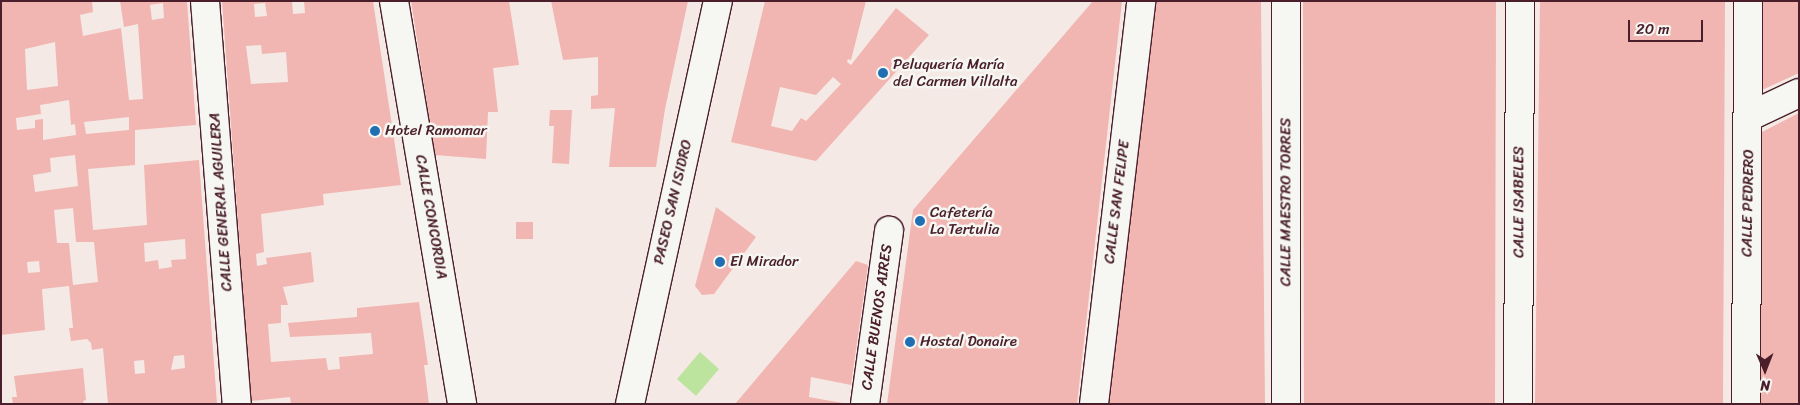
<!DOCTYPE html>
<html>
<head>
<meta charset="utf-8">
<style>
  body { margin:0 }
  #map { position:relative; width:1800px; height:405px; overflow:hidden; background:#f5e9e5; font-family:Sriracha,sans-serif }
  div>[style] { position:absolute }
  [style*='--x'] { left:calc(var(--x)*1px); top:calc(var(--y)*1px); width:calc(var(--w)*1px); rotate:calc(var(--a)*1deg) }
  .green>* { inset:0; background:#bce49f }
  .building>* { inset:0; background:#f1b6b1 }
  .roads { filter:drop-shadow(1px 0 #4a1f2b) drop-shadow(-1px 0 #4a1f2b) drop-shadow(0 1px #4a1f2b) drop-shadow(0 -1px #4a1f2b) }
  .minor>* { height:28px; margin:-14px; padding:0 14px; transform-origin:14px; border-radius:14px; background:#f6f6f2 }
  .dots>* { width:14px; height:14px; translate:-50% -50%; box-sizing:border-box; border:2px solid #f6f6f2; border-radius:50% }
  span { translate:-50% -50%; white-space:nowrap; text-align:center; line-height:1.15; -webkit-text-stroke:5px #f6f6f2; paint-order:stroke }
  .poi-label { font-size:15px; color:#4a1f2b }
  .left { translate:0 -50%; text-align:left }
  .street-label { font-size:15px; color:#4a1f2b }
  .frame { position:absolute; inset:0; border:2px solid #4a1f2b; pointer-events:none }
  .north { position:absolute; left:1740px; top:345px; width:50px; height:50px; -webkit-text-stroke:4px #f6f6f2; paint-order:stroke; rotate:179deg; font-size:14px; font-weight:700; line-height:20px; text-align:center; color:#4a1f2b }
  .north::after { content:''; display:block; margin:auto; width:18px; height:22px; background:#4a1f2b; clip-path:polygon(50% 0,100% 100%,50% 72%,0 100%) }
  .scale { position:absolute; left:1628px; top:20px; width:75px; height:22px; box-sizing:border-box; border:2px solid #4a1f2b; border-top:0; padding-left:6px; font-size:15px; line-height:18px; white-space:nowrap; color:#4a1f2b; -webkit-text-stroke:4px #f6f6f2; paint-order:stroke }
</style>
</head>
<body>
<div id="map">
  <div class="green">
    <i style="clip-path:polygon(700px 352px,719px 369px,696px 396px,677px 379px)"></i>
  </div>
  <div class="building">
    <i style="clip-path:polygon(evenodd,1px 1px,92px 1px,93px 12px,80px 15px,83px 36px,121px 28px,129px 100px,143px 99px,138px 24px,124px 27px,120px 1px,187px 1px,196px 125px,135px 130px,135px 165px,88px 169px,93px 230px,147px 225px,144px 165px,199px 160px,217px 404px,108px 404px,103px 348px,92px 350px,91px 343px,87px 339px,71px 341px,69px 328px,73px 328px,69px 286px,42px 289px,45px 330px,1px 335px,1px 1px,163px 3px,164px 18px,152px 20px,150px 5px,163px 3px,1px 1px,55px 42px,58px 86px,27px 90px,25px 49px,55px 42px,1px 1px,69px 100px,71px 125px,75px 124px,76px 135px,43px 140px,43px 119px,35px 120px,35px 128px,17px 130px,16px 118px,41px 114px,40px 105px,69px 100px,1px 1px,129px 117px,129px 130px,86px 134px,84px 122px,129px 117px,1px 1px,75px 155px,78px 186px,35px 192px,33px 175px,51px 172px,50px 158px,75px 155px,1px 1px,73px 208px,76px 242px,94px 242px,98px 282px,73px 285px,69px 243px,57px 243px,54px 210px,73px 208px,1px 1px,185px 239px,186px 259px,171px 260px,172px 267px,159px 269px,158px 260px,145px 262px,144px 243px,185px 239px,1px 1px,39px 261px,40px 272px,28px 273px,27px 262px,39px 261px,1px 1px,184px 355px,185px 368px,171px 370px,174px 356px,184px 355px,1px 1px,144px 360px,145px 373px,135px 374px,134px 361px,144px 360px)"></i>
    <i style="clip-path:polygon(evenodd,222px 1px,292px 1px,293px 14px,305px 13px,304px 1px,373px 1px,401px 185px,323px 194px,324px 205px,261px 214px,264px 252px,256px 254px,257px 266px,267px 264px,266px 258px,311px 252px,314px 282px,283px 287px,288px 305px,281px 305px,281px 323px,268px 324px,271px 362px,326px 358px,328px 370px,340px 369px,339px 357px,373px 354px,371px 333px,290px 337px,288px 323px,357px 317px,357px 308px,419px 302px,428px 365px,424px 365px,429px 404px,291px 404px,290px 397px,251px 401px,222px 1px,265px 3px,267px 16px,255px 17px,254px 4px,265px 3px,222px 1px,261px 45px,262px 54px,286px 52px,288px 82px,251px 84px,246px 46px,261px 45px)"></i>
    <i style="clip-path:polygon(411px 1px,509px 1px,519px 65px,493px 68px,498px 112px,488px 112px,486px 159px,435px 155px)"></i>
    <i style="clip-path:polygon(551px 1px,688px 1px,665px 109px,656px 167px,609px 167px,615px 108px,591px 109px,591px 96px,598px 95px,598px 57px,563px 60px)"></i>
    <i style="clip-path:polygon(evenodd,765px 1px,866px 1px,851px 60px,848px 59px,847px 62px,851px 65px,896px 8px,929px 35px,816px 161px,731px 142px,765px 1px,833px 77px,841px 84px,806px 121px,801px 118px,792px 131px,771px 126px,780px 87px,816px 95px,833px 77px)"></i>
    <i style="clip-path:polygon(1093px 1px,1122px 1px,1077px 404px,887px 404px,913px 210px)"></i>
    <i style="clip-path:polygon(1155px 1px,1261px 1px,1265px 404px,1107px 404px)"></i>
    <i style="clip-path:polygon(1303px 1px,1496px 1px,1495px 404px,1304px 404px)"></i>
    <i style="clip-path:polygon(1540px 1px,1725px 1px,1723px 404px,1535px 404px)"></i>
    <i style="clip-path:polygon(1761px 1px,1799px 1px,1799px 73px,1762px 90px)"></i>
    <i style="clip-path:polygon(550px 110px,572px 110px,569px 164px,552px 163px,554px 126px,549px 126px)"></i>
    <i style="clip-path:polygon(1799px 113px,1799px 404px,1760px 404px,1760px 133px)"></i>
    <i style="clip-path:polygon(716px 207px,756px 237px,714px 294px,702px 295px,695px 286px)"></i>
    <i style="clip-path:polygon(516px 222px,533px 222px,533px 239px,516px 239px)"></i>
    <i style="clip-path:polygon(856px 261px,868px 265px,851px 385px,811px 377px,809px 397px,848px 404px,735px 404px)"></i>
    <i style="clip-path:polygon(83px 368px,86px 400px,83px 401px,84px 404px,13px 404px,12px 397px,17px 397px,14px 376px)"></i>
  </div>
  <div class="roads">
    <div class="minor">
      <i style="--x:205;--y:1;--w:404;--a:85.5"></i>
      <i style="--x:394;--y:1;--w:409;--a:80.4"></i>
      <i style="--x:1748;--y:117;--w:56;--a:-25.2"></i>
      <i style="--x:630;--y:404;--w:412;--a:-77.7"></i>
      <i style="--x:865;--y:404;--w:175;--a:-82.1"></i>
      <i style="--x:1094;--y:404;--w:406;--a:-83.3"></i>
      <i style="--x:1286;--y:404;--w:403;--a:-90"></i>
      <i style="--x:1518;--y:404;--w:403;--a:-89.7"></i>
      <i style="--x:1746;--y:404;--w:403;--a:-89.7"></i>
    </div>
  </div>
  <div class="dots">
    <i style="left:883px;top:73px;background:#1f6fb2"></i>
    <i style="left:375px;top:131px;background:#1f6fb2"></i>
    <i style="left:920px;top:221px;background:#1f6fb2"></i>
    <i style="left:720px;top:262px;background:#1f6fb2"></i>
    <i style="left:910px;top:342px;background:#1f6fb2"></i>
  </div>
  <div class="poi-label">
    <span class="left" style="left:893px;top:73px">Peluquería María<br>del Carmen Villalta</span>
    <span class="left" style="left:385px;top:131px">Hotel Ramomar</span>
    <span class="left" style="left:930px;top:221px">Cafetería<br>La Tertulia</span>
    <span class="left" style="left:730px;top:262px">El Mirador</span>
    <span class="left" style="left:920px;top:342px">Hostal Donaire</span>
  </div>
  <div class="street-label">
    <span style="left:221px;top:202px;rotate:-94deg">CALLE GENERAL AGUILERA</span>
    <span style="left:673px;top:202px;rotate:-77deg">PASEO SAN ISIDRO</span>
    <span style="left:1117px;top:202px;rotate:-83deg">CALLE SAN FELIPE</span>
    <span style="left:1286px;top:202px;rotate:-90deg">CALLE MAESTRO TORRES</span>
    <span style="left:1519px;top:202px;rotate:-90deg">CALLE ISABELES</span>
    <span style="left:1748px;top:203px;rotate:-89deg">CALLE PEDRERO</span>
    <span style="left:431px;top:217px;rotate:80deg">CALLE CONCORDIA</span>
    <span style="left:877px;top:317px;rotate:-82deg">CALLE BUENOS AIRES</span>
  </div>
  <div class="frame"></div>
  <div class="north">N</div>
  <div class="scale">20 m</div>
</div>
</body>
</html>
